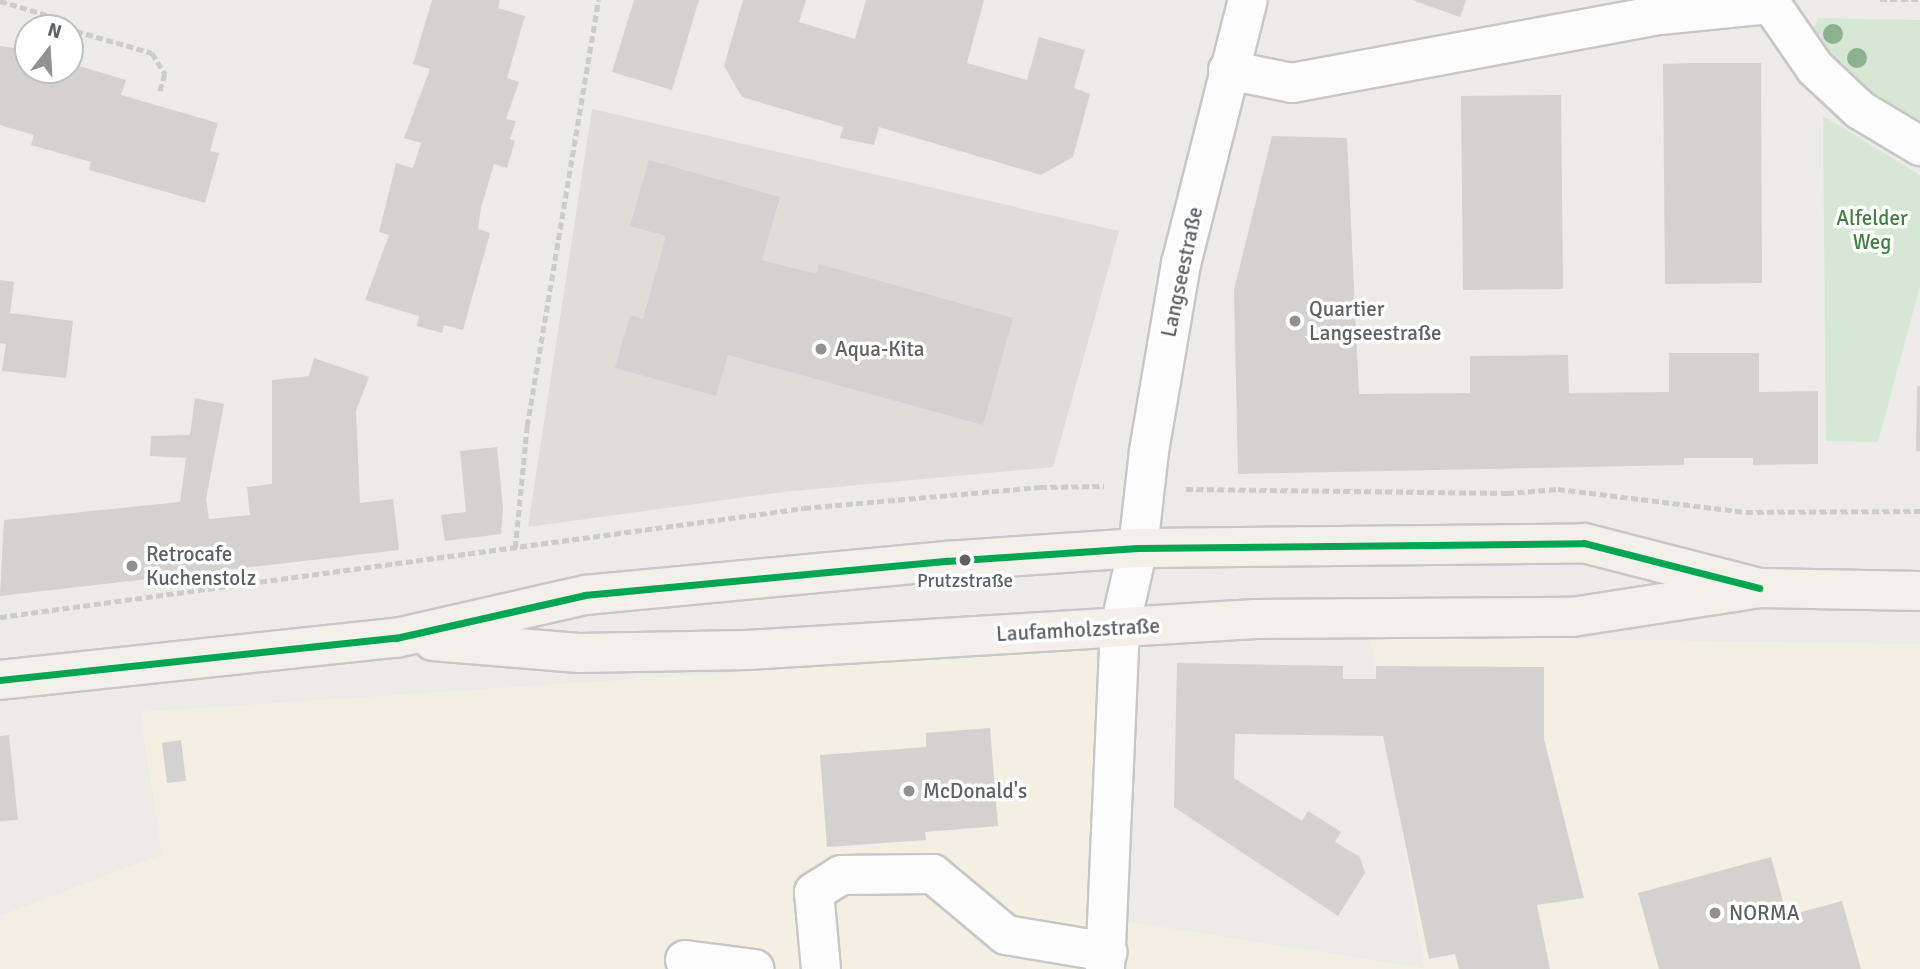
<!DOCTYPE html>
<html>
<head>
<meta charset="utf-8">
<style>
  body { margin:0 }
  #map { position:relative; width:1920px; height:969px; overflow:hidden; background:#ecebe8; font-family:Signika,sans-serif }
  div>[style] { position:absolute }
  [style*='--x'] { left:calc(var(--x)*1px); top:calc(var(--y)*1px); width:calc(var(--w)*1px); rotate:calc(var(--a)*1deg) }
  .commercial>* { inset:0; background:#f4efe3 }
  .education>* { inset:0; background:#dfddd8 }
  .green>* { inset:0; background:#d7e7d5 }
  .building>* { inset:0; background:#d3d2d1 }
  .path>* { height:4.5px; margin-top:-2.25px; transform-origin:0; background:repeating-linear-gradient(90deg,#cacdcb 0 7px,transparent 0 10.5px) }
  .roads { filter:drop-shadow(2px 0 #c7c7c7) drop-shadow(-2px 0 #c7c7c7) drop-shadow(0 2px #c7c7c7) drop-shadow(0 -2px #c7c7c7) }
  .minor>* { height:38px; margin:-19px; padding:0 19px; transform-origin:19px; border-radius:19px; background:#fcfcfc }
  .major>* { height:38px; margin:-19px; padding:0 19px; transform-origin:19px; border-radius:19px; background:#f2f0e9 }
  .bus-1>* { height:7px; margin:-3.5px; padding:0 3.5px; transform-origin:3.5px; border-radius:3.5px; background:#00a651 }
  .trees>* { width:20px; height:20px; margin:-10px; border-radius:50%; background:#8db18c }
  .dots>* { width:19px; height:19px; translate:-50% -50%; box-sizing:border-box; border:4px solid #fff; border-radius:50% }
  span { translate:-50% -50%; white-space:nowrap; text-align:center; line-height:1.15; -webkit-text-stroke:7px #fff; paint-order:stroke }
  .bus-label { font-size:19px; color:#5e6165 }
  .park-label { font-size:21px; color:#3f8240 }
  .street-label { font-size:21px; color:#5e6165 }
  .poi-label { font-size:21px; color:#5e6165 }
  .left { translate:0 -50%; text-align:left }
  .north { position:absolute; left:14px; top:14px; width:70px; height:70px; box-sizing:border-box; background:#fff; border:2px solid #bfc0c1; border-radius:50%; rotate:17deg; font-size:19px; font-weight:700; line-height:28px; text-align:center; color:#5e6165 }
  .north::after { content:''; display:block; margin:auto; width:24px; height:32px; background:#909193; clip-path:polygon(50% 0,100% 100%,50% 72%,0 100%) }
</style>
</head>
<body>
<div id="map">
  <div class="commercial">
    <i style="clip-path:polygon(1370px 636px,1920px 644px,1920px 969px,0 969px,0 916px,162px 854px,140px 712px,1115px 647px,1117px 920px,1424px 968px)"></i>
  </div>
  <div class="education">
    <i style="clip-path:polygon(592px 109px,1119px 231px,1053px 467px,783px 492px,528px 527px)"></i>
  </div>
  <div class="green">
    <i style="clip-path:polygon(1819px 18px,1920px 20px,1920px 130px,1860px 95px,1809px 35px)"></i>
    <i style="clip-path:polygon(1823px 116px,1920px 175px,1920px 286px,1878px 442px,1826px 441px)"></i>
  </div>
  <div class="building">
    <i style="clip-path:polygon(432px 0,500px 0,498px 8px,525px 16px,507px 78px,519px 82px,506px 119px,516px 121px,510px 139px,515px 141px,507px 168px,494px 164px,481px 208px,478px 229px,490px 233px,463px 330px,444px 325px,442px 333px,417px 326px,419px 316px,365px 300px,389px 235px,379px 232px,396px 163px,413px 168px,421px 143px,404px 138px,430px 69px,413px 64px)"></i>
    <i style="clip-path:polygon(634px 0,699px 0,672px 90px,612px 72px)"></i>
    <i style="clip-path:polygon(743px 0,806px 0,799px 22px,855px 39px,866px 0,984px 0,967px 63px,1027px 80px,1039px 37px,1085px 50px,1074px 88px,1090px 94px,1073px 157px,1041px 175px,879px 127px,874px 145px,840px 138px,843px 127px,742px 97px,724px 66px)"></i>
    <i style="clip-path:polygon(1412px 0,1466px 0,1460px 17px)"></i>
    <i style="clip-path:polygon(0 46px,28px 50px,28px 70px,70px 70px,70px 58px,81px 61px,79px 66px,126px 80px,121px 95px,218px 123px,210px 151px,219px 153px,205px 203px,89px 170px,91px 162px,31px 145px,34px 135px,0 125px)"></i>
    <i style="clip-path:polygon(1690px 63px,1761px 63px,1762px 283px,1665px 284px,1663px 64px)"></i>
    <i style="clip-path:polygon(1561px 95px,1563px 289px,1463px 290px,1461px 96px)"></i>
    <i style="clip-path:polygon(1272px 136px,1347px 138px,1359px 394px,1470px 393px,1470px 356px,1568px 355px,1569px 393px,1669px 392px,1669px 353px,1759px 353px,1759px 392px,1818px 391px,1818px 464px,1753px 465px,1753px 458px,1684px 458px,1684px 465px,1238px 474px,1234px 290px)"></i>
    <i style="clip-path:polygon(649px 160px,780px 197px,762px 260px,816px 274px,819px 264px,1013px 318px,983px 425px,728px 355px,716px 396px,615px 368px,630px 315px,643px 319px,666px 236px,630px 226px)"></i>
    <i style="clip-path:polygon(0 280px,14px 282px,10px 313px,73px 321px,66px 378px,2px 371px,6px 344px,0 343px)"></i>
    <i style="clip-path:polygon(314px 358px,369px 377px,356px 411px,360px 503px,393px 499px,399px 550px,0 596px,4px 520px,180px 502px,186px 458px,150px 456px,151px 436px,190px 435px,195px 398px,224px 404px,206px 499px,209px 519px,250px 515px,247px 487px,272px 484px,272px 380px,309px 376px)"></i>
    <i style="clip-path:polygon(1917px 386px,1920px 386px,1920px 451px,1916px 451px)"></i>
    <i style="clip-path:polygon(497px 447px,503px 508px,501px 534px,445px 541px,441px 515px,466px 512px,460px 451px)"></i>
    <i style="clip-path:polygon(1177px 663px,1343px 666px,1343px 679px,1376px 679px,1376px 666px,1544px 667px,1544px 739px,1584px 898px,1537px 905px,1550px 969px,1459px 969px,1455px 954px,1429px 959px,1383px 736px,1235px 734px,1234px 778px,1302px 821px,1308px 811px,1341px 832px,1335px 842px,1360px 857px,1365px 873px,1338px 916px,1174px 807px)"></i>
    <i style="clip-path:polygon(990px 728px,998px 826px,925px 832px,926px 840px,827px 847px,820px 755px,926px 747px,926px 733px)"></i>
    <i style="clip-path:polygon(9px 735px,18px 820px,0 821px,0 736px)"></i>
    <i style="clip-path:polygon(181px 740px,186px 781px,167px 783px,162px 743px)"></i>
    <i style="clip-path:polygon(1771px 857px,1787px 916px,1842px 901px,1861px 969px,1659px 969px,1638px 893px)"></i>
  </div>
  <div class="path">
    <i style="--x:1880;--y:0;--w:40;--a:0"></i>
    <i style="--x:0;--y:1;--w:70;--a:16.6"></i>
    <i style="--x:67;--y:21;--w:13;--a:48"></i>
    <i style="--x:76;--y:31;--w:79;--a:16.1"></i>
    <i style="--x:152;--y:53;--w:25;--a:58"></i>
    <i style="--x:165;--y:74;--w:19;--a:106"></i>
    <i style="--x:1186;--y:489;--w:321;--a:0.7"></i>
    <i style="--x:1507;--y:493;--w:51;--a:-4.5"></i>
    <i style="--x:1558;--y:489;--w:189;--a:7"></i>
    <i style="--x:1746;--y:512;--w:174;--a:-0.3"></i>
    <i style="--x:515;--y:548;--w:123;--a:-84.4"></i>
    <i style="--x:527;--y:426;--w:432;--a:-80.5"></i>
    <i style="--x:0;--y:617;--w:811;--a:-7.72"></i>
    <i style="--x:804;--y:508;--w:237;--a:-5.1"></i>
    <i style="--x:1040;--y:487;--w:64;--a:-0.9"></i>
  </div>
  <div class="roads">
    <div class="minor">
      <i style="--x:1228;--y:70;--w:65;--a:11.5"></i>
      <i style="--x:1292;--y:83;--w:374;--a:-10.5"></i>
      <i style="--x:1660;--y:15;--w:112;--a:-5.7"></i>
      <i style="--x:1771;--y:4;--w:78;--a:55.5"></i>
      <i style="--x:1815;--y:68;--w:62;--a:43"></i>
      <i style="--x:1860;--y:110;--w:70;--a:31"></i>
      <i style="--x:685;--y:960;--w:70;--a:7.4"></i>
      <i style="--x:821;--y:969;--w:77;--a:-95.2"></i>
      <i style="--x:814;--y:892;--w:32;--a:-32"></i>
      <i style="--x:841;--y:875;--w:92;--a:-0.6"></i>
      <i style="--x:933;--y:874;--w:95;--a:39.9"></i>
      <i style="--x:1006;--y:935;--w:103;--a:9.5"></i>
      <i style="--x:1105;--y:969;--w:342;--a:-87.5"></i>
      <i style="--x:1120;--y:627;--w:81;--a:-77.2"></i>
      <i style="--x:1138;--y:548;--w:98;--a:-83.5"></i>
      <i style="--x:1149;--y:451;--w:190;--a:-80.3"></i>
      <i style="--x:1181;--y:264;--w:272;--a:-75.8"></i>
    </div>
    <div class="major">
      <i style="--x:433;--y:641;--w:146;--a:4.7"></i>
      <i style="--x:579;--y:653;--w:168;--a:-1"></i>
      <i style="--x:747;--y:650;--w:509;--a:-3.49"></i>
      <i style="--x:1255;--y:619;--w:317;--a:-0.4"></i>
      <i style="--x:1572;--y:617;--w:189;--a:-8.8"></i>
      <i style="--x:1759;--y:588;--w:161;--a:1.1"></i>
      <i style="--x:0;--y:680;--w:398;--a:-6.1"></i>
      <i style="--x:396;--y:638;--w:194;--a:-12.8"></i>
      <i style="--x:585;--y:595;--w:363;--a:-5.4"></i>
      <i style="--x:946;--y:561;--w:192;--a:-3.9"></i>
      <i style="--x:1138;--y:548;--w:446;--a:-0.6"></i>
      <i style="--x:1584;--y:543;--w:181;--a:14.4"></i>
    </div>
  </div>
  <div class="bus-1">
    <i style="--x:0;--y:680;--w:398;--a:-6.1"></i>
    <i style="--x:396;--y:638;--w:194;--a:-12.8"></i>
    <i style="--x:585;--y:595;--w:363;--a:-5.4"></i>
    <i style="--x:946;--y:561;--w:192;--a:-3.9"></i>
    <i style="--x:1138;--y:548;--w:446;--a:-0.6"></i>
    <i style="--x:1584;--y:543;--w:181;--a:14.4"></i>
  </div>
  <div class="trees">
    <i style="left:1833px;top:34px"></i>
    <i style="left:1857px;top:58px"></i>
  </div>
  <div class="dots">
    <i style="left:1295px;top:321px;background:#909193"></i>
    <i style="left:821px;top:349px;background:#909193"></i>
    <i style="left:965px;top:560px;background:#5e6165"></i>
    <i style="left:132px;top:566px;background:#909193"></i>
    <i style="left:909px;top:791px;background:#909193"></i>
    <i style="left:1715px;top:913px;background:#909193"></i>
  </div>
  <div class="bus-label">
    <span style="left:965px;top:582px">Prutzstraße</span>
  </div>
  <div class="park-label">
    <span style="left:1872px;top:230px">Alfelder<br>Weg</span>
  </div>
  <div class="street-label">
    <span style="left:1182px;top:272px;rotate:-78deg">Langseestraße</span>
    <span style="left:1078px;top:630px;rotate:-3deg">Laufamholzstraße</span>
  </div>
  <div class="poi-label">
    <span class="left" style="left:1309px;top:321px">Quartier<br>Langseestraße</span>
    <span class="left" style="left:835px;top:349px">Aqua-Kita</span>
    <span class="left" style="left:146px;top:566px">Retrocafe<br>Kuchenstolz</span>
    <span class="left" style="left:923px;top:791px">McDonald's</span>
    <span class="left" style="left:1729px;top:913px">NORMA</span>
  </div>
  <div class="north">N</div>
</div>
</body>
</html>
